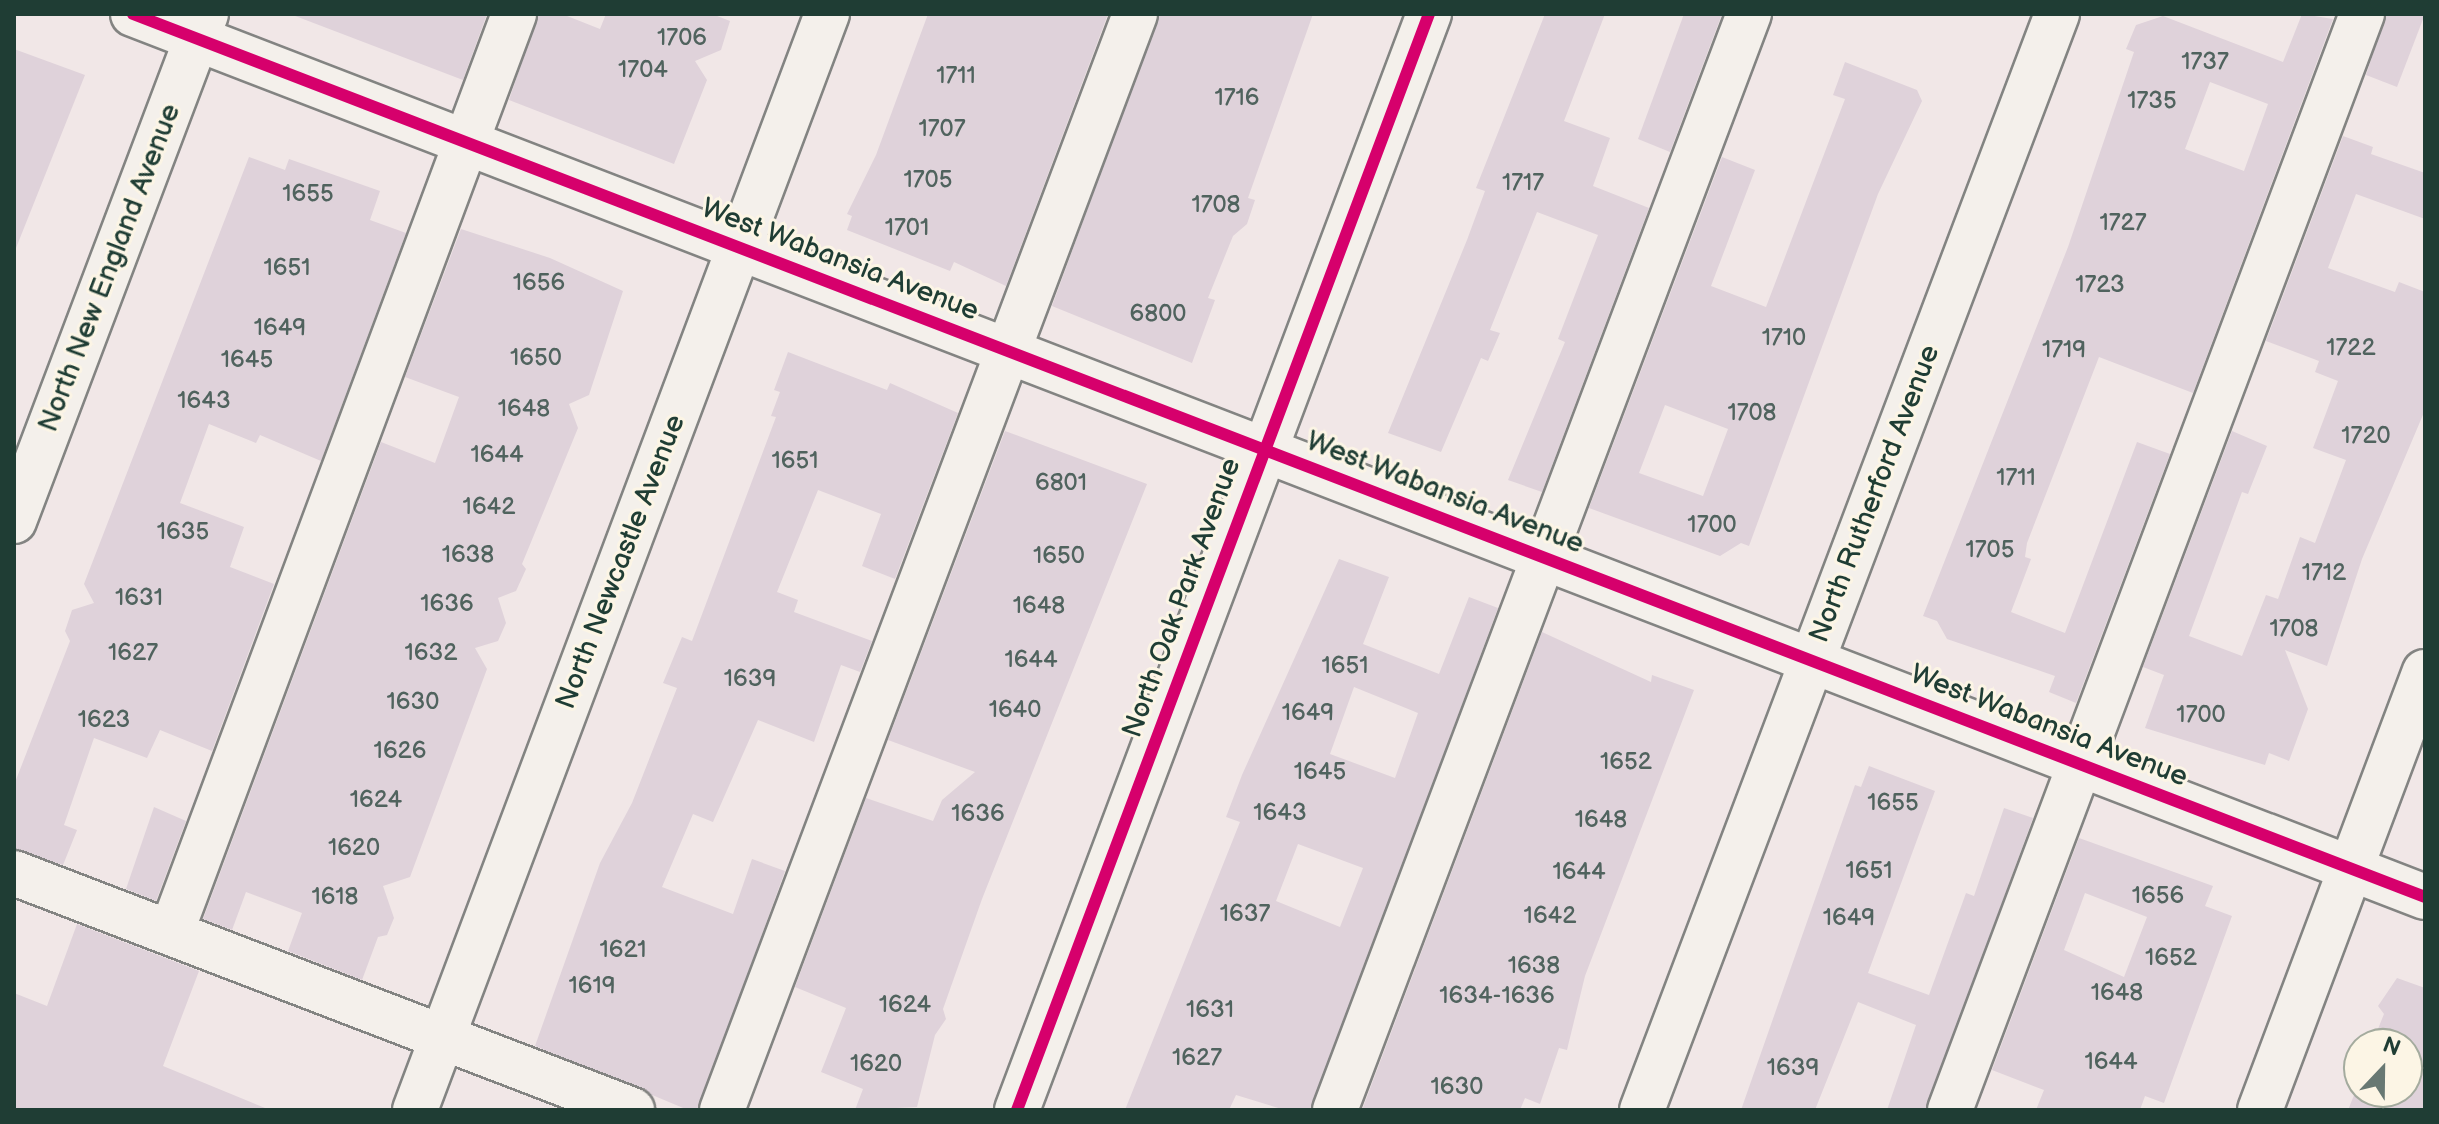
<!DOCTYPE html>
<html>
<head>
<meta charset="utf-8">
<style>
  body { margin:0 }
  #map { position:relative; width:2439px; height:1124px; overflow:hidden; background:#f1e7e7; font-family:"Balsamiq Sans",sans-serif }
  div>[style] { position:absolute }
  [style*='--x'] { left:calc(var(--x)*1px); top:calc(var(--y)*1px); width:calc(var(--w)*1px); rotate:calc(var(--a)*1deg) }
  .building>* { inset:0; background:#dfd2da }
  .roads { filter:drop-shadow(2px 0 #838482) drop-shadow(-2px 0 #838482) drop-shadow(0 2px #838482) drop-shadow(0 -2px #838482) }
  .minor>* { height:44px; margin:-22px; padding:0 22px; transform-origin:22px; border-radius:22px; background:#f4f0eb }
  .cycleway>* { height:12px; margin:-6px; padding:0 6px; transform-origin:6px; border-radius:6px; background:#d6006c }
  span { translate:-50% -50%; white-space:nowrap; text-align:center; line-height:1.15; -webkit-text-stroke:6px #fcf5e5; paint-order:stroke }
  .number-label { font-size:24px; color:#50635e }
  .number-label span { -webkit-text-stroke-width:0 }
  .street-label { font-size:28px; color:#1f3d34 }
  .frame { position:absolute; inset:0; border:16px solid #1f3d34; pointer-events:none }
  .north { position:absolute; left:2343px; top:1028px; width:80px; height:80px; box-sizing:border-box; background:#fcf5e5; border:2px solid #a4ab9e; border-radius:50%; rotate:22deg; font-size:22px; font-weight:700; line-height:32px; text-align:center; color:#1f3d34 }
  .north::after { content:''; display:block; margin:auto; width:28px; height:36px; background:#687873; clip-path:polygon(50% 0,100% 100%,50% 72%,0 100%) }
</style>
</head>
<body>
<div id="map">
  <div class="building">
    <i style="clip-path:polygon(290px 14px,487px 14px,463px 80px)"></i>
    <i style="clip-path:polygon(538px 14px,562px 14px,600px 29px,606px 14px,712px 14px,730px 21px,721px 50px,695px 61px,707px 80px,674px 164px,509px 100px)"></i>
    <i style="clip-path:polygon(928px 14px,1108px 14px,1006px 286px,954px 262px,950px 271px,847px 230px,852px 216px,847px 214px,876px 155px)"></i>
    <i style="clip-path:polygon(1159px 14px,1313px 14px,1248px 198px,1255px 200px,1247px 224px,1233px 236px,1208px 298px,1215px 300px,1192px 363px,1052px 306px)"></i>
    <i style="clip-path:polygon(1545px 14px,1605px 14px,1564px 121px,1610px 138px,1593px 186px,1649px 208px,1542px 492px,1508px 480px,1565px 342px,1558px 339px,1598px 235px,1537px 212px,1490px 330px,1500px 333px,1488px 361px,1481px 358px,1441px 452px,1388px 433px,1467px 240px,1485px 191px,1476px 188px)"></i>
    <i style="clip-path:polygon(1684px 14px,1722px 14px,1670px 152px,1638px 139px)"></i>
    <i style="clip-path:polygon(evenodd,2302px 14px,2333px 19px,2193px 393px,2099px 357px,2027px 543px,2025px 557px,2031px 559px,2011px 612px,2065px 633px,2137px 442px,2170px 454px,2076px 703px,2049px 692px,2055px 676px,1947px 639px,1937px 621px,1923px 616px,2068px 247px,2134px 52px,2126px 49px,2136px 25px,2163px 16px,2283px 62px,2302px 14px,2210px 82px,2268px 104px,2244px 171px,2185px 149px,2210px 82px)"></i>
    <i style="clip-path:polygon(2386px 14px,2425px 14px,2397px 87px,2366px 75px)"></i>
    <i style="clip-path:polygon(14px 49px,85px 75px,16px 248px,14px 248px)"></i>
    <i style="clip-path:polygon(evenodd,1845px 62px,1917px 90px,1922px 101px,1878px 194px,1749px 546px,1741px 543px,1720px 556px,1589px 508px,1722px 157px,1755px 170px,1711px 286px,1766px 307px,1845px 99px,1833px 95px,1845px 62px,1665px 405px,1728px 429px,1703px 496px,1639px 473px,1665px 405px)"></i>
    <i style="clip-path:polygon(2343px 136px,2373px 147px,2371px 154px,2425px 173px,2425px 219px,2356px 194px,2328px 268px,2395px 292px,2399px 282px,2425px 292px,2425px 410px,2362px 559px,2327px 666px,2285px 650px,2308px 709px,2289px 761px,2269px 753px,2265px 765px,2145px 728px,2164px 675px,2143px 667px,2232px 431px,2267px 446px,2248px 494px,2242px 492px,2189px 636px,2242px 656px,2266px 595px,2278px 599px,2300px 537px,2315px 543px,2346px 460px,2313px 448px,2338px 381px,2315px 372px,2319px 361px,2266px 341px)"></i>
    <i style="clip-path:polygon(249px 157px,285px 170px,289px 159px,380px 191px,370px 220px,406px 233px,321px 461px,260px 435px,256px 443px,209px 424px,180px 503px,244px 527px,230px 567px,274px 584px,212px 751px,160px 730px,147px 758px,94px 738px,64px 825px,77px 830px,63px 865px,14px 849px,14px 785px,70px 641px,65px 631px,72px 610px,94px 603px,84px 584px)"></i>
    <i style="clip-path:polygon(461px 229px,550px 258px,623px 291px,589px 395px,569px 404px,578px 428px,522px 564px,526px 569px,516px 591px,498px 598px,506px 623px,498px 641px,475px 648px,487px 669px,410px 877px,383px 886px,394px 918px,387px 935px,378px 937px,362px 980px,288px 951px,302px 913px,246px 892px,232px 930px,203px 919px,381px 442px,435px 463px,459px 397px,405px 377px)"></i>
    <i style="clip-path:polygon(788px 352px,887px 390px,890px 383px,958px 413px,895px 579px,862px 566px,881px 514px,818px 490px,777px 592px,798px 600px,794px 612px,872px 641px,860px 672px,841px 665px,814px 742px,758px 720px,713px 822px,693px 814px,662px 887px,733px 914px,752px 859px,785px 871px,698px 1110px,688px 1110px,535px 1046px,600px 863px,632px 803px,677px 688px,663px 683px,682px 637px,692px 641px,776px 417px,771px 416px,780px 392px,774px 390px)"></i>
    <i style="clip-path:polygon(1005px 431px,1147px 484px,982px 899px,943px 1009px,946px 1019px,935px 1035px,917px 1107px,855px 1110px,863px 1089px,821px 1072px,846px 1008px,795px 987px,866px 798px,933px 821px,942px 800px,975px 772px,888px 740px)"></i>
    <i style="clip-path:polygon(evenodd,1339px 559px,1389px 577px,1363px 644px,1439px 674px,1469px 597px,1498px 608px,1311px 1110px,1285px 1110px,1236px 1095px,1229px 1110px,1125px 1110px,1240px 822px,1226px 817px,1242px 775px,1339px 559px,1354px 687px,1418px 713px,1395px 778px,1330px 754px,1354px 687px,1339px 559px,1298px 844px,1363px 868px,1340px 927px,1276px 901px,1298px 844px)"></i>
    <i style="clip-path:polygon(1542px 632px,1651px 682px,1652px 675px,1694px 690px,1585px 976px,1567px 1050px,1559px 1048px,1540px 1104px,1525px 1098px,1520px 1110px,1362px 1110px)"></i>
    <i style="clip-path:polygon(1869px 766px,1935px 791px,1868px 973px,1929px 995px,1966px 893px,1974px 896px,2004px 808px,2033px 818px,1926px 1110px,1887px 1110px,1916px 1025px,1858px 1002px,1815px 1110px,1741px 1110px,1855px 785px,1861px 787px)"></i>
    <i style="clip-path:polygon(154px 807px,186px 821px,156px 901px,126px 889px)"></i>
    <i style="clip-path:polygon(evenodd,2079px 838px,2213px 886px,2205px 906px,2232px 916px,2164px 1103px,2145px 1096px,2140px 1110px,2036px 1110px,2044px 1090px,1992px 1070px,2079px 838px,2085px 893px,2147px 917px,2124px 977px,2064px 950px,2085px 893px)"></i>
    <i style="clip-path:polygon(77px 924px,199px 971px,163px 1066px,270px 1110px,14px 1110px,14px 993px,47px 1006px)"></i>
    <i style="clip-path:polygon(2397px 978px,2425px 988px,2425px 1110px,2348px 1110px,2359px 1083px,2359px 1092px,2407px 1092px,2407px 1044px,2372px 1044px,2384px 1014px,2378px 1006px)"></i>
  </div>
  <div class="roads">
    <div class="minor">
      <i style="--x:133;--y:14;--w:2456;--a:21.07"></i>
      <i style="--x:14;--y:521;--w:542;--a:-69.26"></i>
      <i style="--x:14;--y:873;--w:662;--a:20.98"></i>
      <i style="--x:171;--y:933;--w:981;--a:-69.53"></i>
      <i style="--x:415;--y:1110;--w:1171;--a:-69.4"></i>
      <i style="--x:722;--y:1110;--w:1171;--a:-69.35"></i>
      <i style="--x:1017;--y:1110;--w:1171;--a:-69.4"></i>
      <i style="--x:1335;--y:1110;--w:1172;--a:-69.31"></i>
      <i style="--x:1642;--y:1110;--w:1172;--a:-69.26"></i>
      <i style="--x:1950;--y:1110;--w:1171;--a:-69.4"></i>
      <i style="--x:2260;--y:1110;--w:468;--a:-69.4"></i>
    </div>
  </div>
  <div class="cycleway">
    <i style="--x:133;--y:14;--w:2456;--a:21.07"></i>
    <i style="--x:1017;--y:1110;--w:1171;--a:-69.4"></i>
  </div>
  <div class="number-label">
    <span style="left:682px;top:38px">1706</span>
    <span style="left:2205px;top:62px">1737</span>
    <span style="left:643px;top:70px">1704</span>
    <span style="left:956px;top:76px">1711</span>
    <span style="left:1237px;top:98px">1716</span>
    <span style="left:2152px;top:101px">1735</span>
    <span style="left:942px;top:129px">1707</span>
    <span style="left:928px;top:180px">1705</span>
    <span style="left:1523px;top:183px">1717</span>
    <span style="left:308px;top:194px">1655</span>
    <span style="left:1216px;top:205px">1708</span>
    <span style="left:2123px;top:223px">1727</span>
    <span style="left:907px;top:228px">1701</span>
    <span style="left:287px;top:268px">1651</span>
    <span style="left:539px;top:283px">1656</span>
    <span style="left:2100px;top:285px">1723</span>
    <span style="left:1158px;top:314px">6800</span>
    <span style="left:280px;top:328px">1649</span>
    <span style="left:1784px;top:338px">1710</span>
    <span style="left:2351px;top:348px">1722</span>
    <span style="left:2064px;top:350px">1719</span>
    <span style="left:536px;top:358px">1650</span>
    <span style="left:247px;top:360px">1645</span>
    <span style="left:204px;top:401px">1643</span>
    <span style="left:524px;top:409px">1648</span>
    <span style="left:1752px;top:413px">1708</span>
    <span style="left:2366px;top:436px">1720</span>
    <span style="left:497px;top:455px">1644</span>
    <span style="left:795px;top:461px">1651</span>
    <span style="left:2016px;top:478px">1711</span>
    <span style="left:1061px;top:483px">6801</span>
    <span style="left:489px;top:507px">1642</span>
    <span style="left:1712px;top:525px">1700</span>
    <span style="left:183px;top:532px">1635</span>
    <span style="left:1990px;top:550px">1705</span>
    <span style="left:468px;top:555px">1638</span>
    <span style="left:1059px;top:556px">1650</span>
    <span style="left:2324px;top:573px">1712</span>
    <span style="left:139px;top:598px">1631</span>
    <span style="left:447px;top:604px">1636</span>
    <span style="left:1039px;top:606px">1648</span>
    <span style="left:2294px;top:629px">1708</span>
    <span style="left:133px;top:653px">1627</span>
    <span style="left:431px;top:653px">1632</span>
    <span style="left:1031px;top:660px">1644</span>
    <span style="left:1345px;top:666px">1651</span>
    <span style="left:750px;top:679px">1639</span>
    <span style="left:413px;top:702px">1630</span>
    <span style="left:1015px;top:710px">1640</span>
    <span style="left:1308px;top:713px">1649</span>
    <span style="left:2201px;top:715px">1700</span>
    <span style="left:104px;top:720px">1623</span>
    <span style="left:400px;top:751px">1626</span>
    <span style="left:1626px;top:762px">1652</span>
    <span style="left:1320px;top:772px">1645</span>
    <span style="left:376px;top:800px">1624</span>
    <span style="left:1893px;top:803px">1655</span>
    <span style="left:1280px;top:813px">1643</span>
    <span style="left:978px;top:814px">1636</span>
    <span style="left:1601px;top:820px">1648</span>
    <span style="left:354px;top:848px">1620</span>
    <span style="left:1869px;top:871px">1651</span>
    <span style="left:1579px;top:872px">1644</span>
    <span style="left:2158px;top:896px">1656</span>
    <span style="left:335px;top:897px">1618</span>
    <span style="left:1245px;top:914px">1637</span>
    <span style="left:1550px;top:916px">1642</span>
    <span style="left:1849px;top:918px">1649</span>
    <span style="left:623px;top:950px">1621</span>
    <span style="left:2171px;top:958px">1652</span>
    <span style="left:1534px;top:966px">1638</span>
    <span style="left:592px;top:986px">1619</span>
    <span style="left:2117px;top:993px">1648</span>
    <span style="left:1497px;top:996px">1634-1636</span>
    <span style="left:905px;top:1005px">1624</span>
    <span style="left:1210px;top:1010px">1631</span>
    <span style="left:1197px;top:1058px">1627</span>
    <span style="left:2111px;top:1062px">1644</span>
    <span style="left:876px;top:1064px">1620</span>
    <span style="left:1793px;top:1068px">1639</span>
    <span style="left:1457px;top:1087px">1630</span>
  </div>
  <div class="street-label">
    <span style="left:840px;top:260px;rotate:21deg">West Wabansia Avenue</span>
    <span style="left:110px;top:268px;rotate:-69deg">North New England Avenue</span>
    <span style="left:1445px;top:493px;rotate:21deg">West Wabansia Avenue</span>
    <span style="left:1875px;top:494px;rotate:-69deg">North Rutherford Avenue</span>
    <span style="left:621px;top:562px;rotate:-69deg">North Newcastle Avenue</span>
    <span style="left:1182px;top:598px;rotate:-70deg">North Oak Park Avenue</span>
    <span style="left:2049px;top:726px;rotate:21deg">West Wabansia Avenue</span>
  </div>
  <div class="frame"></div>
  <div class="north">N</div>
</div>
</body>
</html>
